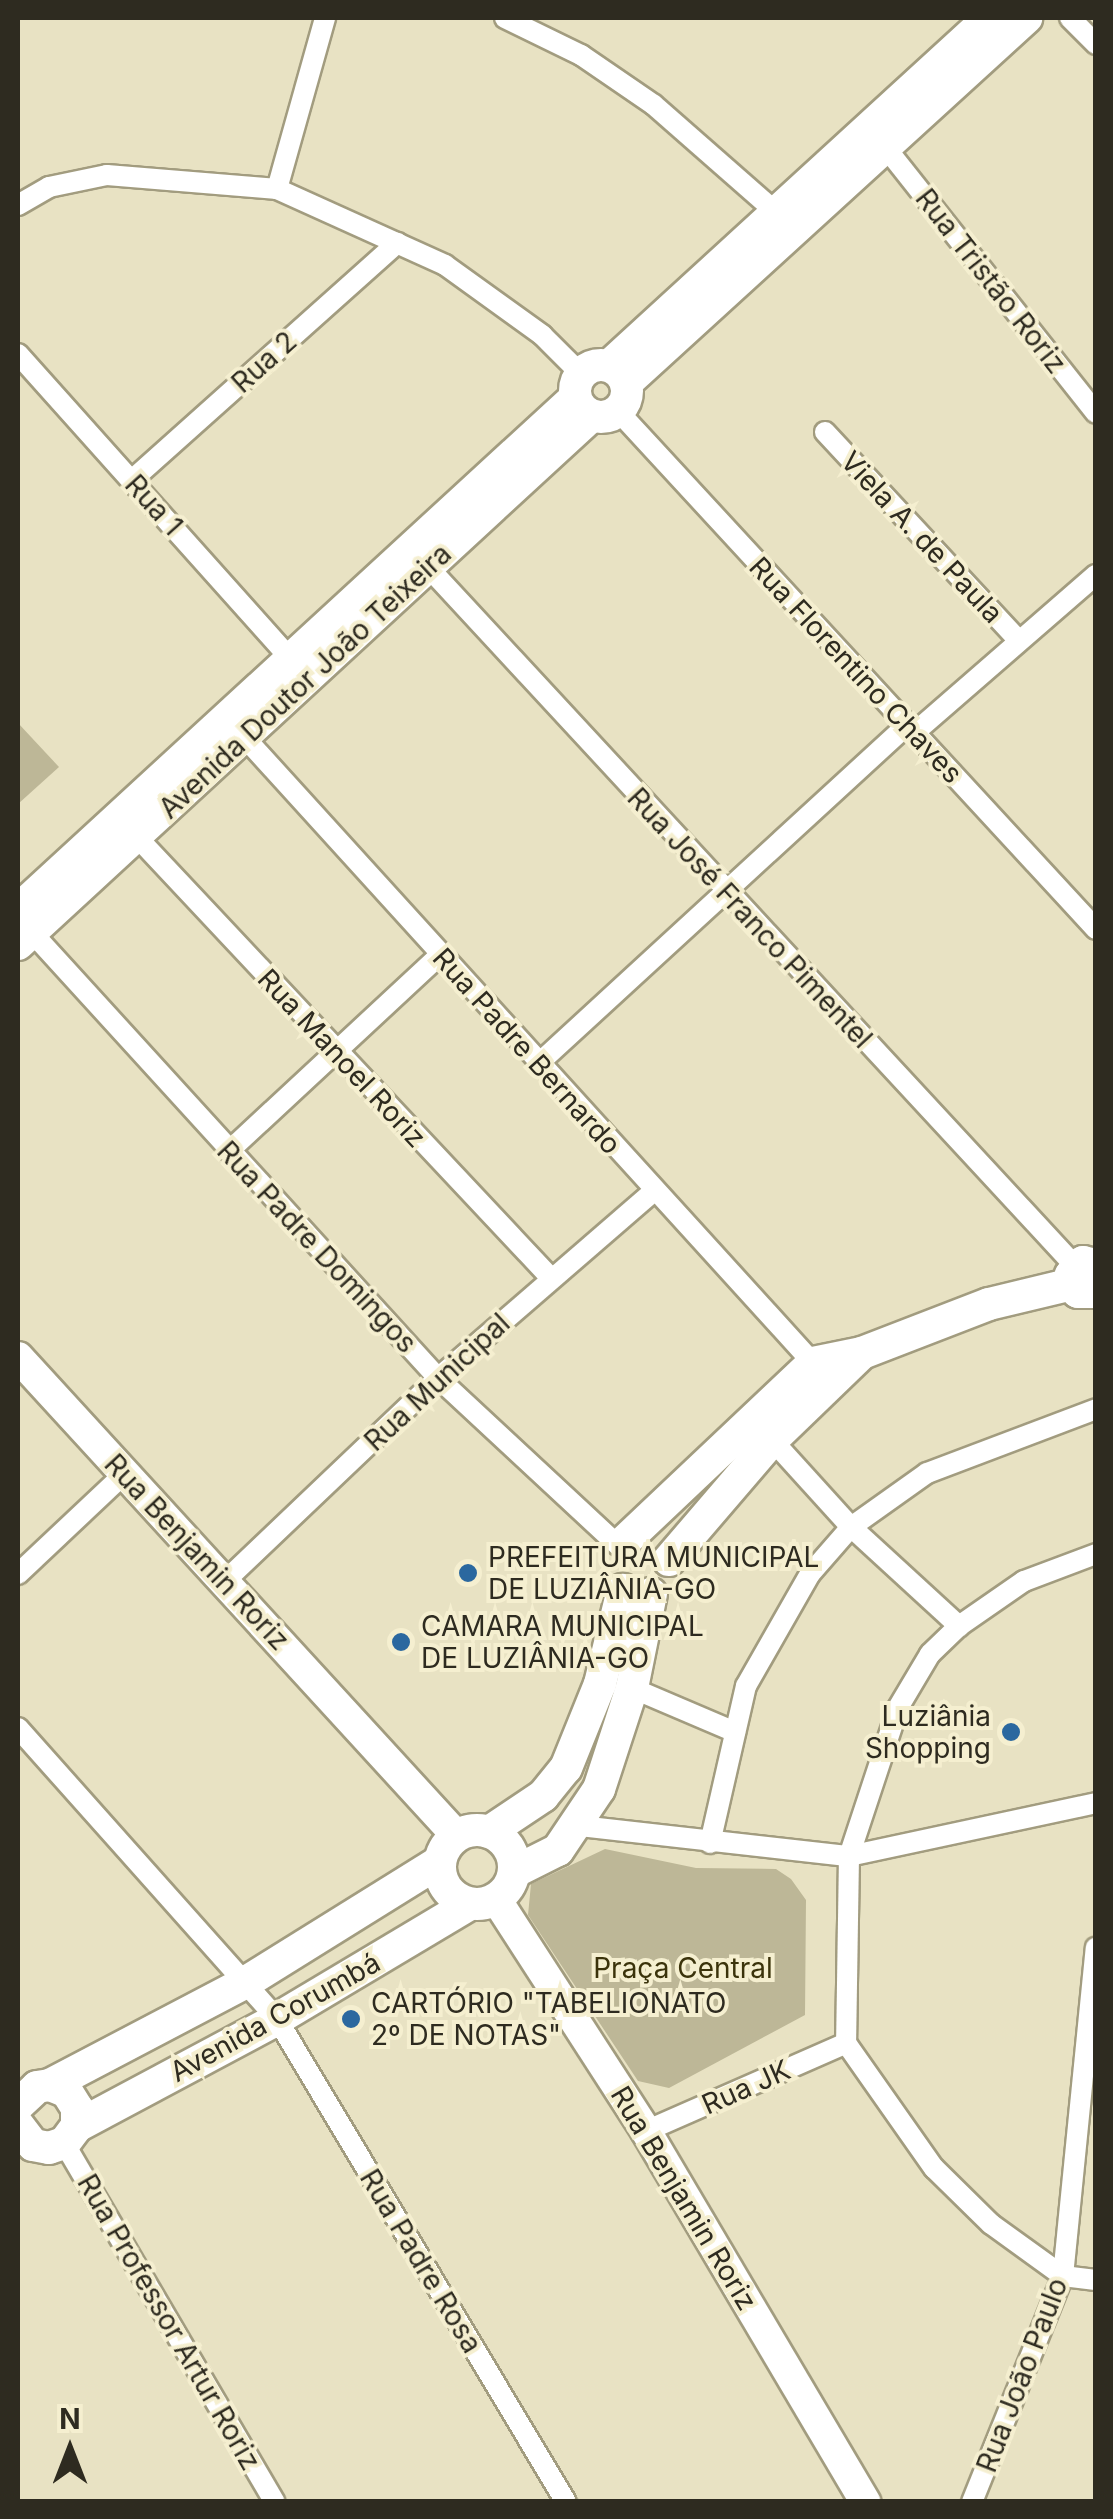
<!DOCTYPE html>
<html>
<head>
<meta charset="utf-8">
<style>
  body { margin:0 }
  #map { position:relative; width:1113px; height:2519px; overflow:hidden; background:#e8e2c3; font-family:Inter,sans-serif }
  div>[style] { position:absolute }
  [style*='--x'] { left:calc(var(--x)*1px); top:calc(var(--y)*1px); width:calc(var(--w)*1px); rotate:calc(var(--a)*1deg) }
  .green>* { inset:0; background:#bdb797 }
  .roads { filter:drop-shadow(2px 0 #a29c7f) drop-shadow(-2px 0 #a29c7f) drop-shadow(0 2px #a29c7f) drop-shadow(0 -2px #a29c7f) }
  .street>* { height:20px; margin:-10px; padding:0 10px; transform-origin:10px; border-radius:10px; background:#fff }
  .secondary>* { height:30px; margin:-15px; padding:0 15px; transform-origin:15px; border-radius:15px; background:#fff }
  .primary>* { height:32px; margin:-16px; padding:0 16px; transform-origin:16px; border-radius:16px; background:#fff }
  .primary>.ring { margin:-16px; padding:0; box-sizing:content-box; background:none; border:32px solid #fff; border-radius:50% }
  .dots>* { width:28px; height:28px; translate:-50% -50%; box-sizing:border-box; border:5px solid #f5efd0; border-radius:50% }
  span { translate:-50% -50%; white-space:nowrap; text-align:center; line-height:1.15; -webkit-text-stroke:8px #f5efd0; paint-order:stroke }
  .street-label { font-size:28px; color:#2e2b20 }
  .poi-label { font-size:28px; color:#2e2b20 }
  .left { translate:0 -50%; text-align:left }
  .right { translate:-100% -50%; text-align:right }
  .park-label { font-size:28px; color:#3b330b }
  .frame { position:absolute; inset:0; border:20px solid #2e2b20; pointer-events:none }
  .north { position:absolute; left:20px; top:2399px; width:100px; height:100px; -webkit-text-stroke:8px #f5efd0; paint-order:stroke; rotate:0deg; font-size:28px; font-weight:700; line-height:40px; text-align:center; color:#2e2b20 }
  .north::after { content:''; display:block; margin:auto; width:35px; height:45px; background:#2e2b20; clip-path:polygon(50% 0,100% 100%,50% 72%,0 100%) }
</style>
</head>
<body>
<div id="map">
  <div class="green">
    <i style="clip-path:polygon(18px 723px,59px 767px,18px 804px)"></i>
    <i style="clip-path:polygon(605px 1849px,696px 1868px,776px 1869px,791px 1879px,806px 1900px,805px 2015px,669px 2088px,638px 2081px,528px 1915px,531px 1884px)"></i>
  </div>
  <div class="roads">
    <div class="street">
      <i style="--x:505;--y:18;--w:85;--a:26"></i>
      <i style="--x:581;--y:55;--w:88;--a:34.4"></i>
      <i style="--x:654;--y:105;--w:162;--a:41.3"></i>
      <i style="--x:1070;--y:18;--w:37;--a:45"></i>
      <i style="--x:886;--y:148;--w:338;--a:51.6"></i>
      <i style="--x:277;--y:189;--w:178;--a:-74.3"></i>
      <i style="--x:18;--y:205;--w:36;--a:-30"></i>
      <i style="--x:49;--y:187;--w:59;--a:-11.7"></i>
      <i style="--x:107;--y:175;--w:171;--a:4.7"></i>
      <i style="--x:277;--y:189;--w:184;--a:24.3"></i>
      <i style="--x:445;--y:265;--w:120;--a:35.8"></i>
      <i style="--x:542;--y:335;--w:55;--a:45"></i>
      <i style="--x:18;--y:354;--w:408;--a:48.2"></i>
      <i style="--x:618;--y:411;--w:705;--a:47.3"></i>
      <i style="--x:825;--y:432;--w:285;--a:47.1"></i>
      <i style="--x:132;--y:480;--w:356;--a:-41.8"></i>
      <i style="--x:428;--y:567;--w:954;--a:47.21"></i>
      <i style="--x:236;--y:728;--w:858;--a:47.74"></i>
      <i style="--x:914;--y:733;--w:241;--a:-41"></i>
      <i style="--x:136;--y:836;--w:605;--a:46.81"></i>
      <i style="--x:26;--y:926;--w:612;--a:47.65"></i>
      <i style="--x:438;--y:1378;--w:246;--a:42.9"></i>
      <i style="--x:538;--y:1064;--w:501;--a:-42.57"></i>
      <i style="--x:229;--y:1151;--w:288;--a:-42.9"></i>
      <i style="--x:772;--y:1440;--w:118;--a:47.8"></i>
      <i style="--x:851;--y:1527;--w:147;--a:42.5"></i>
      <i style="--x:1096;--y:1554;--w:77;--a:159.4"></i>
      <i style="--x:1024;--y:1581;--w:79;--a:145.3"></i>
      <i style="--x:959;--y:1626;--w:40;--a:136"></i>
      <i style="--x:930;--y:1654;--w:63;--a:120.7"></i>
      <i style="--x:898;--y:1708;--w:156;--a:108.3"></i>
      <i style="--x:849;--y:1856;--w:187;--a:90.9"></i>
      <i style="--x:846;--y:2043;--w:153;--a:54.9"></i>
      <i style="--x:934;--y:2168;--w:80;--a:44.5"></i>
      <i style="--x:991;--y:2224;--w:89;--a:35.8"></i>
      <i style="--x:1063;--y:2276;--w:33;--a:7"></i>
      <i style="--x:18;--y:1574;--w:146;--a:-43.3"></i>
      <i style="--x:226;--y:1580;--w:293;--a:-43.6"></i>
      <i style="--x:438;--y:1378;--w:286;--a:-40.9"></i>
      <i style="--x:632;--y:1688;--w:112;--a:23.1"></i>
      <i style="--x:18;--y:1728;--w:390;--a:48.3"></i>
      <i style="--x:277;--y:2019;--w:563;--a:59.11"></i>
      <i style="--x:580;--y:1826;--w:271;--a:6.4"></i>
      <i style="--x:849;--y:1856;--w:253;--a:-12.1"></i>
      <i style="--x:710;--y:1843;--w:161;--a:-77.1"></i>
      <i style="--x:746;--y:1686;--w:129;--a:-60.3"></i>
      <i style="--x:810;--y:1574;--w:62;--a:-48.9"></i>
      <i style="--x:851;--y:1527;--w:93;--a:-35.4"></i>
      <i style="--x:927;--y:1473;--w:181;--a:-20.7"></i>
      <i style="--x:646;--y:2131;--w:219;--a:-23.7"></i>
      <i style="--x:64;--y:2143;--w:416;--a:59.6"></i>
      <i style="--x:972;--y:2502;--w:244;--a:-68.1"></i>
      <i style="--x:1063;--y:2276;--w:330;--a:-84.3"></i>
    </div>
    <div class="secondary">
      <i style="--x:18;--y:1357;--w:648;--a:47.5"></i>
      <i style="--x:496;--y:1899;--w:276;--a:57.1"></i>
      <i style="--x:646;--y:2131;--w:431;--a:59.4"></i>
    </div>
    <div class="primary">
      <i class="ring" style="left:575px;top:365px;width:20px;height:20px"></i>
      <i style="--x:609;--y:366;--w:515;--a:-42.48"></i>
      <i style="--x:626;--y:383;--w:542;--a:-42.38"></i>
      <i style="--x:18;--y:910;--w:757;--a:-42.59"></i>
      <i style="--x:18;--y:944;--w:779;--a:-42.66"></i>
      <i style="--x:1096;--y:1265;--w:13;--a:-167"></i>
      <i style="--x:1083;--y:1262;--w:18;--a:133"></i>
      <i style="--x:1071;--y:1275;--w:18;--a:68"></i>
      <i style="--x:1078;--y:1292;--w:18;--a:0"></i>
      <i style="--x:626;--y:1540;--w:257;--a:-43.4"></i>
      <i style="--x:813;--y:1363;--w:50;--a:-11.5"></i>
      <i style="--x:862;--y:1353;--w:136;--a:-21.1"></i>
      <i style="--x:989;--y:1304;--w:85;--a:-13.5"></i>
      <i style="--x:669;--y:1560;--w:158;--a:-49.4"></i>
      <i style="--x:772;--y:1440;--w:125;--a:-44"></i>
      <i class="ring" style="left:440px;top:1830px;width:42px;height:42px"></i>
      <i style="--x:489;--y:1832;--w:65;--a:-33.7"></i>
      <i style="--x:543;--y:1796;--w:36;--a:-51"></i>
      <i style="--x:566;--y:1768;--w:91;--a:-68"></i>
      <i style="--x:600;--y:1684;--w:97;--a:-76.3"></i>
      <i style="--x:514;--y:1872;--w:49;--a:-26.6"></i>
      <i style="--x:558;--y:1850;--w:73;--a:-56.1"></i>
      <i style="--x:599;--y:1789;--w:106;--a:-71.9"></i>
      <i style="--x:632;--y:1688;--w:96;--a:-78.6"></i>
      <i style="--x:50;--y:2085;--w:224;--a:-27.7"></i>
      <i style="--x:248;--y:1981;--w:225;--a:-31.9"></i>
      <i style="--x:18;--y:2105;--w:26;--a:-43"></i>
      <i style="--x:37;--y:2087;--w:13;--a:-9"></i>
      <i style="--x:50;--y:2085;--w:18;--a:22"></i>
      <i style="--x:67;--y:2092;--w:19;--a:58"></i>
      <i style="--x:77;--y:2108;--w:18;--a:90"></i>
      <i style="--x:77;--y:2126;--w:21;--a:127"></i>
      <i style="--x:64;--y:2143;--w:16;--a:162"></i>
      <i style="--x:49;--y:2148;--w:16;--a:-169"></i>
      <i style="--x:33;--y:2145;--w:25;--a:-127"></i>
      <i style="--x:77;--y:2126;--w:227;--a:-28.1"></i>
      <i style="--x:277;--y:2019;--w:225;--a:-30.8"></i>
    </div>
  </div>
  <div class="dots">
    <i style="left:468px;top:1573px;background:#2b689f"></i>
    <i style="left:401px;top:1642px;background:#2b689f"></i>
    <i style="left:1011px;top:1732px;background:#2b689f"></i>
    <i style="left:351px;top:2019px;background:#2b689f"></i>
  </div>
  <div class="street-label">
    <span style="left:991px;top:281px;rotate:52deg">Rua Tristão Roriz</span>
    <span style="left:264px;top:362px;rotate:-42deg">Rua 2</span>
    <span style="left:154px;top:505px;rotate:48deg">Rua 1</span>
    <span style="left:922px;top:537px;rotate:47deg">Viela A. de Paula</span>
    <span style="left:856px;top:670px;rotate:47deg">Rua Florentino Chaves</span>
    <span style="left:305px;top:681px;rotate:-43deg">Avenida Doutor João Teixeira</span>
    <span style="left:750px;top:918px;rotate:47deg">Rua José Franco Pimentel</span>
    <span style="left:527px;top:1051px;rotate:48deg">Rua Padre Bernardo</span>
    <span style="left:342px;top:1058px;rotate:47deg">Rua Manoel Roriz</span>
    <span style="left:317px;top:1247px;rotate:47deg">Rua Padre Domingos</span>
    <span style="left:437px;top:1382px;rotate:-43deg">Rua Municipal</span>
    <span style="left:197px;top:1552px;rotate:47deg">Rua Benjamin Roriz</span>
    <span style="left:275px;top:2017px;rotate:-29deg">Avenida Corumbá</span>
    <span style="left:746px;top:2087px;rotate:-24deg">Rua JK</span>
    <span style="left:684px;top:2198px;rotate:59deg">Rua Benjamin Roriz</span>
    <span style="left:421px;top:2261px;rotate:59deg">Rua Padre Rosa</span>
    <span style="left:169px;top:2322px;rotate:60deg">Rua Professor Artur Roriz</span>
    <span style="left:1022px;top:2375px;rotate:-69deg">Rua João Paulo</span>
  </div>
  <div class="poi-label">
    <span class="left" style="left:488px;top:1573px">PREFEITURA MUNICIPAL<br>DE LUZIÂNIA-GO</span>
    <span class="left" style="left:421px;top:1642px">CAMARA MUNICIPAL<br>DE LUZIÂNIA-GO</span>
    <span class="right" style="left:991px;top:1732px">Luziânia<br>Shopping</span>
    <span class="left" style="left:371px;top:2019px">CARTÓRIO "TABELIONATO<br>2º DE NOTAS"</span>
  </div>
  <div class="park-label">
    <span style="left:683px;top:1968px">Praça Central</span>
  </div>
  <div class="frame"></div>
  <div class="north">N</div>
</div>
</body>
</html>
